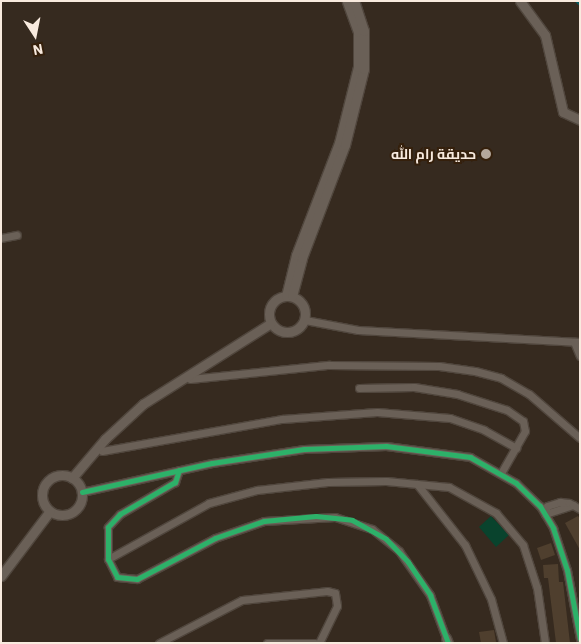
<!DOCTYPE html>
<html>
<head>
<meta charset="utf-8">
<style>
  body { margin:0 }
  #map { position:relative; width:581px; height:644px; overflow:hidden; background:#362a1f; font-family:"IBM Plex Sans",Cairo,sans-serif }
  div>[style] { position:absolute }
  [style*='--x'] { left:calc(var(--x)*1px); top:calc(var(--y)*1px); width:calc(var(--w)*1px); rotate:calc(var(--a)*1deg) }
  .green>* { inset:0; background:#09432d }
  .stream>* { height:2px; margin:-1px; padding:0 1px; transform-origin:1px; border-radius:1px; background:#055c61 }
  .building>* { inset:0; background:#4f3f2e }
  .roads { filter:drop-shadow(1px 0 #50463d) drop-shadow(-1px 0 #50463d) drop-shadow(0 1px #50463d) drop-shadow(0 -1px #50463d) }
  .minor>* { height:7px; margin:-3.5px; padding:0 3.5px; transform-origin:3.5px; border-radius:3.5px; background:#6a6057 }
  .tertiary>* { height:9px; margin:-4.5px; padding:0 4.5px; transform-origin:4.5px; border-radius:4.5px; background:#6a6057 }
  .tertiary>.ring { margin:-4.5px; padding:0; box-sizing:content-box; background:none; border:9px solid #6a6057; border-radius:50% }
  .cycleway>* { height:5px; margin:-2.5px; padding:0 2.5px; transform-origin:2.5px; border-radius:2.5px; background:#2db169 }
  .dots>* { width:14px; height:14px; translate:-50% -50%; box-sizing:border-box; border:2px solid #35200c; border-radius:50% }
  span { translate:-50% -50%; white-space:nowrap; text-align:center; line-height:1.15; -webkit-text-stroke:4px #35200c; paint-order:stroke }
  .poi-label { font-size:14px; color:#f8eade; font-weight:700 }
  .right { translate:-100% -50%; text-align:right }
  .frame { position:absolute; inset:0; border:2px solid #f8eade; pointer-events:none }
  .north { position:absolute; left:10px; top:10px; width:50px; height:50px; -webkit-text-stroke:4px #35200c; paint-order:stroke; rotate:169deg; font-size:14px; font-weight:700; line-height:20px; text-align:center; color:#f8eade }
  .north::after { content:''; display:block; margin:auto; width:18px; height:22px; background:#f8eade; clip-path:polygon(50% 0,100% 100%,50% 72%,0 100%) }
</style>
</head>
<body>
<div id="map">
  <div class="green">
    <i style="clip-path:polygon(491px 516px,509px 535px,496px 547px,479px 527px)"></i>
  </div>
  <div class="stream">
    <i style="--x:576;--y:1;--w:6;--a:45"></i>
  </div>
  <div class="building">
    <i style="clip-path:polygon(578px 516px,580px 519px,580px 550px,565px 523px)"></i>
    <i style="clip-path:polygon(551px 543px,555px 555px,541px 560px,537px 548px)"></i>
    <i style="clip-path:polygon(558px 564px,559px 582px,563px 582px,570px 643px,556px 643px,548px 578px,544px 578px,543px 565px)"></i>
    <i style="clip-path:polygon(494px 630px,496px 642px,481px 643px,479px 632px)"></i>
  </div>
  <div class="roads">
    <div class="minor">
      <i style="--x:1;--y:238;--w:16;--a:-11"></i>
      <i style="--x:305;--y:320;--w:54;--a:10.7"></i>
      <i style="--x:358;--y:330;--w:222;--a:3.1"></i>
      <i style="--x:574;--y:342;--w:15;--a:67"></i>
      <i style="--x:190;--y:379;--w:140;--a:-5.8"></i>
      <i style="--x:329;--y:365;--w:110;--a:0.5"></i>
      <i style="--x:439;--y:366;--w:36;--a:8"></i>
      <i style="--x:475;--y:371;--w:27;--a:15"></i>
      <i style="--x:501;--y:378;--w:32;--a:30"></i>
      <i style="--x:529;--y:394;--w:67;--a:40.8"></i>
      <i style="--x:359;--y:388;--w:55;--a:-1"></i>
      <i style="--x:414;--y:387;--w:44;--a:9.2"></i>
      <i style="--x:457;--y:394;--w:52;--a:17.7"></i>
      <i style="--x:507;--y:410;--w:19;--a:35"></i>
      <i style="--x:523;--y:421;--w:10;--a:79"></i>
      <i style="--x:525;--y:431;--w:48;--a:119.7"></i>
      <i style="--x:102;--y:451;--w:183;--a:-10.1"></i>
      <i style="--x:282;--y:419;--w:95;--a:-4.2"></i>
      <i style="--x:377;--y:412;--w:73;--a:4.7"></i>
      <i style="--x:450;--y:418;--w:36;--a:19"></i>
      <i style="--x:484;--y:430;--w:37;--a:29"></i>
      <i style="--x:179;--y:470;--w:13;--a:108"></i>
      <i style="--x:175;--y:482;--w:64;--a:149.8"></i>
      <i style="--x:120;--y:514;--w:18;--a:133"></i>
      <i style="--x:108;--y:527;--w:32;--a:90"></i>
      <i style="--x:108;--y:559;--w:20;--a:63"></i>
      <i style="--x:117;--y:577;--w:20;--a:6"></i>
      <i style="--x:137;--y:579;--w:88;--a:-27.7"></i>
      <i style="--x:215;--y:538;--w:52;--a:-19.1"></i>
      <i style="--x:264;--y:521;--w:71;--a:-3.2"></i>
      <i style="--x:335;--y:517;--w:39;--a:18"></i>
      <i style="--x:372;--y:529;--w:35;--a:39"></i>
      <i style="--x:399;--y:551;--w:54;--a:54.8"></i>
      <i style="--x:430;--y:595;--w:46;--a:69.6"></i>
      <i style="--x:417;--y:484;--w:78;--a:51.8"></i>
      <i style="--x:465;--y:545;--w:60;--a:64.3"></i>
      <i style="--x:491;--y:599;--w:46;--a:74.7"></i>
      <i style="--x:82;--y:492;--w:133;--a:-12.6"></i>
      <i style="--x:212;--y:463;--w:93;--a:-8.7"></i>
      <i style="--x:304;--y:449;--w:82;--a:-2.1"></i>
      <i style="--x:386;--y:446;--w:85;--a:7.5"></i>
      <i style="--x:470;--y:457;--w:53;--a:29.5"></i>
      <i style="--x:516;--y:483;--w:33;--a:44"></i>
      <i style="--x:540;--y:506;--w:26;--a:59"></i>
      <i style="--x:553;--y:528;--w:44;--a:71.6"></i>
      <i style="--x:567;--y:570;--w:70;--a:79.3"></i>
      <i style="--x:573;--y:505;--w:29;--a:162"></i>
      <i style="--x:545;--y:514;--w:8;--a:-76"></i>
      <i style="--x:547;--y:506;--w:14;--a:-17"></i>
      <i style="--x:560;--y:502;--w:9;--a:6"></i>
      <i style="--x:569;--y:503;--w:4;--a:27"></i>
      <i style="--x:573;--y:505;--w:8;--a:30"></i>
      <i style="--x:108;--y:559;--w:115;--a:-29"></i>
      <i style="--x:209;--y:503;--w:50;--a:-15.2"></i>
      <i style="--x:257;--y:490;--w:71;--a:-6.4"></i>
      <i style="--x:328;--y:482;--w:58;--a:-1"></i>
      <i style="--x:386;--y:481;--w:63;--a:5.4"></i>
      <i style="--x:449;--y:487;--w:54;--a:29"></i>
      <i style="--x:496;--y:513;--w:42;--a:49.8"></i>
      <i style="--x:523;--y:545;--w:45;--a:72"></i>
      <i style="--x:537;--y:588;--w:56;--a:81.7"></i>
      <i style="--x:159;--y:643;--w:93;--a:-27.4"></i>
      <i style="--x:242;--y:600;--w:85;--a:-6"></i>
      <i style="--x:327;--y:591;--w:8;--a:14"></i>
      <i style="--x:335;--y:593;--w:13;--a:81"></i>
      <i style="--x:337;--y:606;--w:41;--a:115.9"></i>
      <i style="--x:267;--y:643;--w:48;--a:0"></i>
    </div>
    <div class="tertiary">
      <i style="--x:520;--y:1;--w:42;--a:53.7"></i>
      <i style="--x:545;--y:35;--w:79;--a:76.8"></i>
      <i style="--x:563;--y:112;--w:19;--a:25"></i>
      <i class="ring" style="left:269px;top:296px;width:27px;height:27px"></i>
      <i style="--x:286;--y:296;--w:42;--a:-76.3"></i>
      <i style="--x:296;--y:255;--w:120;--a:-69"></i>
      <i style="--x:339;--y:143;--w:78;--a:-76"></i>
      <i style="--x:358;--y:67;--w:35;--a:-90"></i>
      <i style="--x:358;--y:32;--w:33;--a:-110"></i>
      <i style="--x:292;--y:296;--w:39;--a:-75"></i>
      <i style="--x:302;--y:258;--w:121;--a:-69.2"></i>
      <i style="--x:345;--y:145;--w:78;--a:-76"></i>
      <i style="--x:364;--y:69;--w:38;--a:-90"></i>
      <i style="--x:364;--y:31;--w:32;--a:-108"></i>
      <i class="ring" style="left:42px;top:475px;width:31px;height:31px"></i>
      <i style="--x:72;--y:478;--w:51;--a:-49.8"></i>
      <i style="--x:105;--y:439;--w:52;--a:-42.6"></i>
      <i style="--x:143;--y:404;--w:151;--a:-32.3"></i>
      <i style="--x:1;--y:576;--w:81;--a:-53"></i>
      <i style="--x:446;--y:638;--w:5;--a:68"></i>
    </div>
  </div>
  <div class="cycleway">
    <i style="--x:179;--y:470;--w:13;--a:108"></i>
    <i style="--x:175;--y:482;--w:64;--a:149.8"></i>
    <i style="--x:120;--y:514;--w:18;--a:133"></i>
    <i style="--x:108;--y:527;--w:32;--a:90"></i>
    <i style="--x:108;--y:559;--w:20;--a:63"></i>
    <i style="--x:117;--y:577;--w:20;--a:6"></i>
    <i style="--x:137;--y:579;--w:88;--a:-27.7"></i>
    <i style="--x:215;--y:538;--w:52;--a:-19.1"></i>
    <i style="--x:264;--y:521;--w:52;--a:-5.5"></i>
    <i style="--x:316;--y:516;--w:36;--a:6"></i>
    <i style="--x:352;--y:520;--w:39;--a:29"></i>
    <i style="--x:386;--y:539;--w:32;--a:46"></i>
    <i style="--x:408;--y:562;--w:40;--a:56"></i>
    <i style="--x:430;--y:595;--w:51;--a:69.4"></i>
    <i style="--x:82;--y:492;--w:133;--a:-12.6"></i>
    <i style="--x:212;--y:463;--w:93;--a:-8.7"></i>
    <i style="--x:304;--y:449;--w:82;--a:-2.1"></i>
    <i style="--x:386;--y:446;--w:85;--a:7.5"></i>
    <i style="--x:470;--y:457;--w:53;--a:29.5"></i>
    <i style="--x:516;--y:483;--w:33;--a:44"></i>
    <i style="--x:540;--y:506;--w:26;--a:59"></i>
    <i style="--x:553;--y:528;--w:44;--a:71.6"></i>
    <i style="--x:567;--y:570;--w:70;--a:79.3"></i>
  </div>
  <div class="dots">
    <i style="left:486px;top:154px;background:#b4a79b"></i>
  </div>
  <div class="poi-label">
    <span class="right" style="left:476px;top:154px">حديقة رام الله</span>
  </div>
  <div class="frame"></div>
  <div class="north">N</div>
</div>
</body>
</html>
